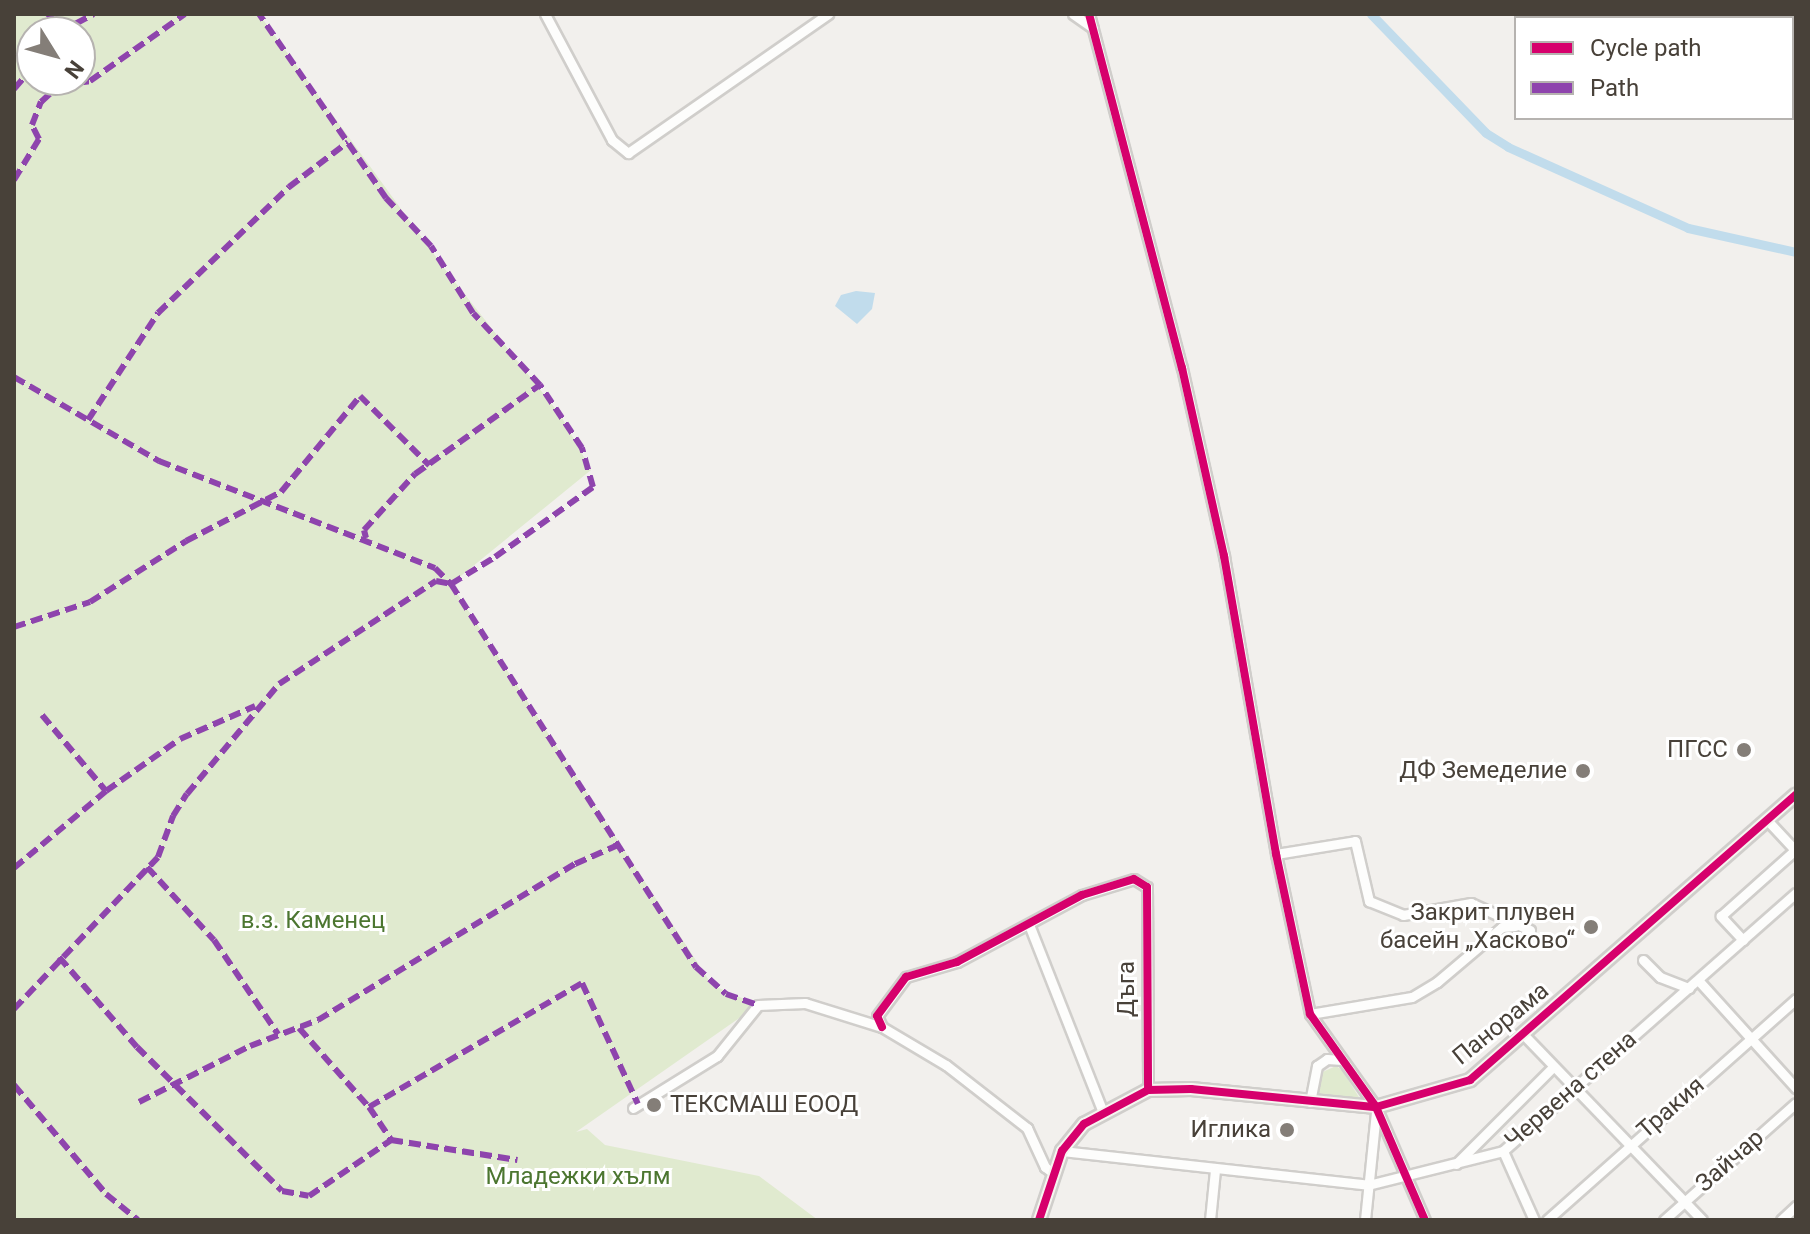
<!DOCTYPE html>
<html>
<head>
<meta charset="utf-8">
<style>
  body { margin:0 }
  #map { position:relative; width:1810px; height:1234px; overflow:hidden; background:#f2f0ed; font-family:Roboto,sans-serif }
  div>[style] { position:absolute }
  [style*='--x'] { left:calc(var(--x)*1px); top:calc(var(--y)*1px); width:calc(var(--w)*1px); rotate:calc(var(--a)*1deg) }
  .green>* { inset:0; background:#e0eacf }
  .water>* { inset:0; background:#c1dcec }
  .canal>* { height:9px; margin:-4.5px; padding:0 4.5px; transform-origin:4.5px; border-radius:4.5px; background:#c1dcec }
  .roads { filter:drop-shadow(2px 0 #d0cecb) drop-shadow(-2px 0 #d0cecb) drop-shadow(0 2px #d0cecb) drop-shadow(0 -2px #d0cecb) }
  .street>* { height:9px; margin:-4.5px; padding:0 4.5px; transform-origin:4.5px; border-radius:4.5px; background:#fdfdfc }
  .secondary>* { height:12px; margin:-6px; padding:0 6px; transform-origin:6px; border-radius:6px; background:#f6f5f0 }
  .quiet>* { height:6px; margin-top:-3px; transform-origin:0; background:repeating-linear-gradient(90deg,#8e44ad 0 12px,transparent 0 18px) }
  .cycleway>* { height:8px; margin:-4px; padding:0 4px; transform-origin:4px; border-radius:4px; background:#d6006c }
  .dots>* { width:22px; height:22px; translate:-50% -50%; box-sizing:border-box; border:4px solid #fff; border-radius:50% }
  span { translate:-50% -50%; white-space:nowrap; text-align:center; line-height:1.15; -webkit-text-stroke:6px #fff; paint-order:stroke }
  .poi-label { font-size:24px; color:#484139 }
  .right { translate:-100% -50%; text-align:right }
  .left { translate:0 -50%; text-align:left }
  .park-label { font-size:24px; color:#4c7630 }
  .street-label { font-size:24px; color:#484139 }
  .frame { position:absolute; inset:0; border:16px solid #484139; pointer-events:none }
  .legend { position:absolute; left:1514px; top:16px; width:280px; height:104px; box-sizing:border-box; background:#fff; border:2px solid #b6b3b0; margin:0; padding:10px 14px; list-style:none; font-size:24px; color:#484139 }
  .legend li { display:flex; align-items:center; gap:16px; height:40px }
  .legend b { width:40px; border:2px solid #b6b3b0 }
  .north { position:absolute; left:16px; top:16px; width:80px; height:80px; box-sizing:border-box; background:#fff; border:2px solid #b6b3b0; border-radius:50%; rotate:127deg; font-size:22px; font-weight:700; line-height:32px; text-align:center; color:#484139 }
  .north::after { content:''; display:block; margin:auto; width:28px; height:36px; background:#847e78; clip-path:polygon(50% 0,100% 100%,50% 72%,0 100%) }
</style>
</head>
<body>
<div id="map">
  <div class="green">
    <i style="clip-path:polygon(evenodd,14px 14px,259px 14px,447px 272px,561px 416px,591px 470px,451px 584px,712px 985px,758px 1005px,576px 1132px,587px 1129px,605px 1145px,759px 1176px,818px 1220px,14px 1220px,14px 14px,32px 32px,80px 32px,80px 80px,32px 80px,32px 32px)"></i>
    <i style="clip-path:polygon(1336px 1066px,1342px 1070px,1362px 1102px,1315px 1094px,1318px 1074px)"></i>
  </div>
  <div class="water">
    <i style="clip-path:polygon(856px 291px,875px 293px,872px 309px,857px 324px,835px 306px,841px 295px)"></i>
  </div>
  <div class="canal">
    <i style="--x:1371;--y:14;--w:165;--a:46"></i>
    <i style="--x:1486;--y:133;--w:26;--a:32"></i>
    <i style="--x:1508;--y:147;--w:197;--a:24.2"></i>
    <i style="--x:1688;--y:228;--w:111;--a:12.5"></i>
  </div>
  <div class="roads">
    <div class="street">
      <i style="--x:545;--y:14;--w:143;--a:62"></i>
      <i style="--x:612;--y:140;--w:21;--a:39"></i>
      <i style="--x:628;--y:153;--w:244;--a:-34.8"></i>
      <i style="--x:1073;--y:14;--w:24;--a:35"></i>
      <i style="--x:1089;--y:14;--w:366;--a:75.3"></i>
      <i style="--x:1182;--y:368;--w:193;--a:77.4"></i>
      <i style="--x:1224;--y:556;--w:303;--a:80.1"></i>
      <i style="--x:1276;--y:854;--w:164;--a:78"></i>
      <i style="--x:1310;--y:1014;--w:114;--a:54.6"></i>
      <i style="--x:1376;--y:1107;--w:123;--a:66.6"></i>
      <i style="--x:1276;--y:854;--w:80;--a:-9.3"></i>
      <i style="--x:1355;--y:841;--w:62;--a:76.9"></i>
      <i style="--x:1369;--y:901;--w:37;--a:22"></i>
      <i style="--x:1403;--y:915;--w:69;--a:-10"></i>
      <i style="--x:1471;--y:903;--w:65;--a:24.6"></i>
      <i style="--x:1030;--y:927;--w:199;--a:68.5"></i>
      <i style="--x:1743;--y:940;--w:33;--a:-133"></i>
      <i style="--x:1721;--y:916;--w:99;--a:-41.7"></i>
      <i style="--x:1795;--y:850;--w:41;--a:-133"></i>
      <i style="--x:1643;--y:960;--w:24;--a:45"></i>
      <i style="--x:1660;--y:977;--w:31;--a:21"></i>
      <i style="--x:1698;--y:980;--w:146;--a:47.8"></i>
      <i style="--x:1310;--y:1014;--w:103;--a:-9.5"></i>
      <i style="--x:1412;--y:997;--w:29;--a:-31"></i>
      <i style="--x:1437;--y:982;--w:85;--a:-40.2"></i>
      <i style="--x:1502;--y:927;--w:13;--a:-4"></i>
      <i style="--x:882;--y:1027;--w:12;--a:-114"></i>
      <i style="--x:877;--y:1016;--w:49;--a:-53.4"></i>
      <i style="--x:906;--y:977;--w:53;--a:-16.4"></i>
      <i style="--x:957;--y:962;--w:142;--a:-28.2"></i>
      <i style="--x:1082;--y:895;--w:54;--a:-17.1"></i>
      <i style="--x:1134;--y:879;--w:15;--a:32"></i>
      <i style="--x:1147;--y:887;--w:203;--a:89.7"></i>
      <i style="--x:1525;--y:1036;--w:255;--a:46.1"></i>
      <i style="--x:1310;--y:1102;--w:37;--a:-79"></i>
      <i style="--x:1317;--y:1066;--w:12;--a:-35"></i>
      <i style="--x:1327;--y:1059;--w:15;--a:4"></i>
      <i style="--x:633;--y:1108;--w:99;--a:-31.8"></i>
      <i style="--x:717;--y:1056;--w:65;--a:-51.2"></i>
      <i style="--x:758;--y:1005;--w:47;--a:-2.4"></i>
      <i style="--x:805;--y:1003;--w:81;--a:17.3"></i>
      <i style="--x:882;--y:1027;--w:74;--a:30.7"></i>
      <i style="--x:946;--y:1065;--w:103;--a:37.9"></i>
      <i style="--x:1027;--y:1128;--w:43;--a:65.2"></i>
      <i style="--x:1045;--y:1167;--w:10;--a:37"></i>
      <i style="--x:1062;--y:1151;--w:308;--a:6.3"></i>
      <i style="--x:1368;--y:1185;--w:139;--a:-14.1"></i>
      <i style="--x:1503;--y:1151;--w:390;--a:-41.4"></i>
      <i style="--x:1503;--y:1151;--w:76;--a:65.8"></i>
      <i style="--x:1456;--y:1164;--w:137;--a:-45"></i>
      <i style="--x:1210;--y:1220;--w:50;--a:-84.3"></i>
      <i style="--x:1365;--y:1220;--w:109;--a:-84.2"></i>
      <i style="--x:1547;--y:1220;--w:333;--a:-41.6"></i>
      <i style="--x:1664;--y:1220;--w:176;--a:-41.6"></i>
      <i style="--x:1781;--y:1220;--w:21;--a:-43"></i>
    </div>
    <div class="secondary">
      <i style="--x:1039;--y:1220;--w:73;--a:-71.6"></i>
      <i style="--x:1062;--y:1151;--w:35;--a:-51"></i>
      <i style="--x:1084;--y:1124;--w:72;--a:-28"></i>
      <i style="--x:1148;--y:1090;--w:43;--a:-1.3"></i>
      <i style="--x:1191;--y:1089;--w:186;--a:5.6"></i>
      <i style="--x:1376;--y:1107;--w:98;--a:-16"></i>
      <i style="--x:1470;--y:1080;--w:433;--a:-41.2"></i>
    </div>
  </div>
  <div class="quiet">
    <i style="--x:48;--y:14;--w:21;--a:49"></i>
    <i style="--x:60;--y:32;--w:38;--a:-28"></i>
    <i style="--x:14;--y:89;--w:28;--a:-49"></i>
    <i style="--x:14;--y:180;--w:48;--a:-58.6"></i>
    <i style="--x:39;--y:139;--w:16;--a:-117"></i>
    <i style="--x:32;--y:125;--w:25;--a:-69"></i>
    <i style="--x:41;--y:102;--w:25;--a:-43"></i>
    <i style="--x:59;--y:85;--w:31;--a:-7"></i>
    <i style="--x:90;--y:81;--w:116;--a:-35.2"></i>
    <i style="--x:14;--y:377;--w:168;--a:30.1"></i>
    <i style="--x:159;--y:461;--w:296;--a:21.2"></i>
    <i style="--x:435;--y:568;--w:23;--a:45"></i>
    <i style="--x:451;--y:584;--w:455;--a:57.4"></i>
    <i style="--x:696;--y:967;--w:40;--a:42"></i>
    <i style="--x:726;--y:994;--w:34;--a:19"></i>
    <i style="--x:88;--y:420;--w:128;--a:-56.8"></i>
    <i style="--x:158;--y:313;--w:182;--a:-43.9"></i>
    <i style="--x:289;--y:187;--w:74;--a:-37.3"></i>
    <i style="--x:366;--y:538;--w:8;--a:-104"></i>
    <i style="--x:364;--y:530;--w:76;--a:-47.7"></i>
    <i style="--x:415;--y:474;--w:153;--a:-35.5"></i>
    <i style="--x:14;--y:627;--w:80;--a:-18.2"></i>
    <i style="--x:90;--y:602;--w:114;--a:-32.4"></i>
    <i style="--x:186;--y:541;--w:107;--a:-27.3"></i>
    <i style="--x:281;--y:492;--w:124;--a:-50.5"></i>
    <i style="--x:360;--y:396;--w:98;--a:45"></i>
    <i style="--x:42;--y:715;--w:99;--a:49.9"></i>
    <i style="--x:147;--y:867;--w:99;--a:47.5"></i>
    <i style="--x:214;--y:940;--w:114;--a:55.8"></i>
    <i style="--x:14;--y:868;--w:120;--a:-39.9"></i>
    <i style="--x:106;--y:791;--w:90;--a:-35.1"></i>
    <i style="--x:180;--y:739;--w:82;--a:-23.7"></i>
    <i style="--x:59;--y:957;--w:119;--a:49.1"></i>
    <i style="--x:137;--y:1047;--w:204;--a:44.8"></i>
    <i style="--x:282;--y:1191;--w:27;--a:10"></i>
    <i style="--x:309;--y:1196;--w:99;--a:-34.3"></i>
    <i style="--x:14;--y:1009;--w:209;--a:-46.5"></i>
    <i style="--x:158;--y:857;--w:44;--a:-69.9"></i>
    <i style="--x:173;--y:816;--w:26;--a:-58"></i>
    <i style="--x:187;--y:794;--w:143;--a:-50.1"></i>
    <i style="--x:279;--y:684;--w:188;--a:-33.3"></i>
    <i style="--x:436;--y:581;--w:15;--a:11"></i>
    <i style="--x:451;--y:584;--w:52;--a:-31.5"></i>
    <i style="--x:495;--y:557;--w:120;--a:-35.5"></i>
    <i style="--x:593;--y:487;--w:41;--a:-105.8"></i>
    <i style="--x:582;--y:448;--w:76;--a:-123.7"></i>
    <i style="--x:540;--y:385;--w:98;--a:-132.9"></i>
    <i style="--x:473;--y:313;--w:79;--a:-122.1"></i>
    <i style="--x:431;--y:246;--w:66;--a:-133.2"></i>
    <i style="--x:386;--y:198;--w:224;--a:-124.6"></i>
    <i style="--x:299;--y:1028;--w:106;--a:48.5"></i>
    <i style="--x:369;--y:1107;--w:40;--a:56"></i>
    <i style="--x:391;--y:1140;--w:128;--a:9"></i>
    <i style="--x:14;--y:1085;--w:143;--a:49.8"></i>
    <i style="--x:106;--y:1194;--w:41;--a:39.1"></i>
    <i style="--x:139;--y:1102;--w:124;--a:-26.8"></i>
    <i style="--x:250;--y:1046;--w:73;--a:-20.9"></i>
    <i style="--x:318;--y:1020;--w:301;--a:-31.3"></i>
    <i style="--x:575;--y:864;--w:47;--a:-23.8"></i>
    <i style="--x:369;--y:1107;--w:246;--a:-30.2"></i>
    <i style="--x:582;--y:983;--w:133;--a:65.2"></i>
  </div>
  <div class="cycleway">
    <i style="--x:1089;--y:14;--w:366;--a:75.3"></i>
    <i style="--x:1182;--y:368;--w:193;--a:77.4"></i>
    <i style="--x:1224;--y:556;--w:303;--a:80.1"></i>
    <i style="--x:1276;--y:854;--w:164;--a:78"></i>
    <i style="--x:1310;--y:1014;--w:114;--a:54.6"></i>
    <i style="--x:1376;--y:1107;--w:123;--a:66.6"></i>
    <i style="--x:882;--y:1027;--w:12;--a:-114"></i>
    <i style="--x:877;--y:1016;--w:49;--a:-53.4"></i>
    <i style="--x:906;--y:977;--w:53;--a:-16.4"></i>
    <i style="--x:957;--y:962;--w:142;--a:-28.2"></i>
    <i style="--x:1082;--y:895;--w:54;--a:-17.1"></i>
    <i style="--x:1134;--y:879;--w:15;--a:32"></i>
    <i style="--x:1147;--y:887;--w:203;--a:89.7"></i>
    <i style="--x:1039;--y:1220;--w:73;--a:-71.6"></i>
    <i style="--x:1062;--y:1151;--w:35;--a:-51"></i>
    <i style="--x:1084;--y:1124;--w:72;--a:-28"></i>
    <i style="--x:1148;--y:1090;--w:43;--a:-1.3"></i>
    <i style="--x:1191;--y:1089;--w:186;--a:5.6"></i>
    <i style="--x:1376;--y:1107;--w:98;--a:-16"></i>
    <i style="--x:1470;--y:1080;--w:433;--a:-41.2"></i>
  </div>
  <div class="dots">
    <i style="left:1744px;top:750px;background:#847e78"></i>
    <i style="left:1583px;top:771px;background:#847e78"></i>
    <i style="left:1591px;top:927px;background:#847e78"></i>
    <i style="left:654px;top:1105px;background:#847e78"></i>
    <i style="left:1287px;top:1130px;background:#847e78"></i>
  </div>
  <div class="poi-label">
    <span class="right" style="left:1728px;top:750px">ПГСС</span>
    <span class="right" style="left:1567px;top:771px">ДФ Земеделие</span>
    <span class="right" style="left:1575px;top:927px">Закрит плувен<br>басейн „Хасково“</span>
    <span class="left" style="left:670px;top:1105px">ТЕКСМАШ ЕООД</span>
    <span class="right" style="left:1271px;top:1130px">Иглика</span>
  </div>
  <div class="park-label">
    <span style="left:313px;top:921px">в.з. Каменец</span>
    <span style="left:578px;top:1177px">Младежки хълм</span>
  </div>
  <div class="street-label">
    <span style="left:1127px;top:989px;rotate:-90deg">Дъга</span>
    <span style="left:1501px;top:1024px;rotate:-39deg">Панорама</span>
    <span style="left:1571px;top:1090px;rotate:-41deg">Червена стена</span>
    <span style="left:1671px;top:1108px;rotate:-41deg">Тракия</span>
    <span style="left:1730px;top:1161px;rotate:-41deg">Зайчар</span>
  </div>
  <div class="frame"></div>
  <ul class="legend">
  <li><b style="height:10px;background:#d6006c"></b>Cycle path</li>
  <li><b style="height:10px;background:#8e44ad"></b>Path</li>
  </ul>
  <div class="north">N</div>
</div>
</body>
</html>
